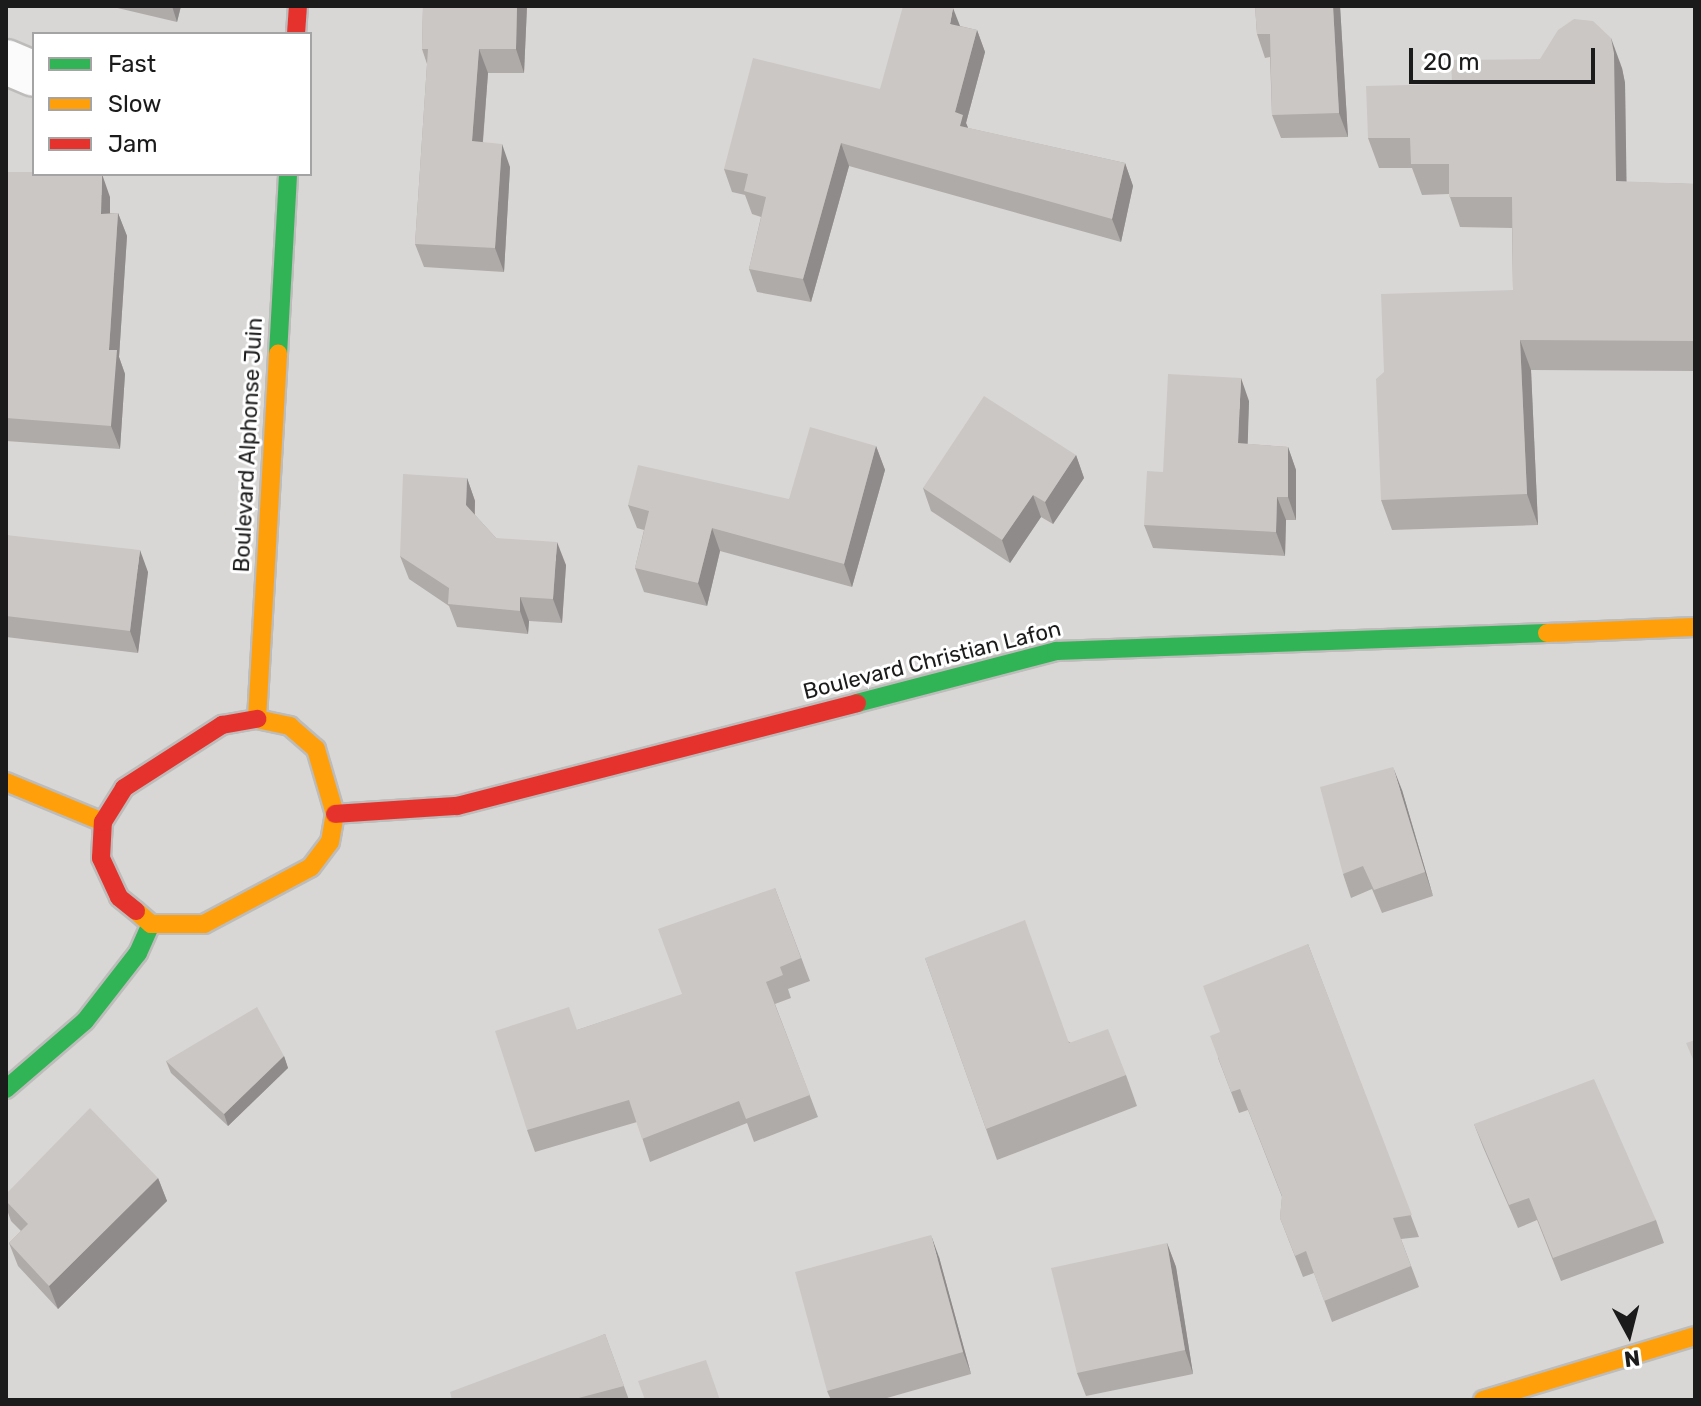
<!DOCTYPE html>
<html>
<head>
<meta charset="utf-8">
<style>
  body { margin:0 }
  #map { position:relative; width:1701px; height:1406px; overflow:hidden; background:#eae7e4; font-family:Rubik,sans-serif }
  div>[style] { position:absolute }
  [style*='--x'] { left:calc(var(--x)*1px); top:calc(var(--y)*1px); width:calc(var(--w)*1px); rotate:calc(var(--a)*1deg) }
  .residential>* { inset:0; background:#d9d7d6 }
  .roads { filter:drop-shadow(2px 0 #bdbcba) drop-shadow(-2px 0 #bdbcba) drop-shadow(0 2px #bdbcba) drop-shadow(0 -2px #bdbcba) }
  .street>* { height:44px; margin:-22px; padding:0 22px; transform-origin:22px; border-radius:22px; background:#fcfbfb }
  .fast>* { height:18px; margin:-9px; padding:0 9px; transform-origin:9px; border-radius:9px; background:#30b455 }
  .slow>* { height:18px; margin:-9px; padding:0 9px; transform-origin:9px; border-radius:9px; background:#ff9f0a }
  .jam>* { height:18px; margin:-9px; padding:0 9px; transform-origin:9px; border-radius:9px; background:#e5322d }
  .wall>* { inset:0; background:#afaba9 }
  .shaded-wall>* { inset:0; background:#8e8b8a }
  .building>* { inset:0; background:#cbc7c5 }
  span { translate:-50% -50%; white-space:nowrap; text-align:center; line-height:1.15; -webkit-text-stroke:6px #fff; paint-order:stroke }
  .street-label { font-size:22px; color:#1b1b1b }
  .frame { position:absolute; inset:0; border:8px solid #1b1b1b; pointer-events:none }
  .legend { position:absolute; left:32px; top:32px; width:280px; height:144px; box-sizing:border-box; background:#fff; border:2px solid #a4a4a4; margin:0; padding:10px 14px; list-style:none; font-size:24px; color:#1b1b1b }
  .legend li { display:flex; align-items:center; gap:16px; height:40px }
  .legend b { width:40px; border:2px solid #a4a4a4 }
  .north { position:absolute; left:1589px; top:1294px; width:80px; height:80px; -webkit-text-stroke:6px #fff; paint-order:stroke; rotate:173deg; font-size:22px; font-weight:700; line-height:32px; text-align:center; color:#1b1b1b }
  .north::after { content:''; display:block; margin:auto; width:28px; height:36px; background:#1b1b1b; clip-path:polygon(50% 0,100% 100%,50% 72%,0 100%) }
  .scale { position:absolute; left:1409px; top:48px; width:186px; height:36px; box-sizing:border-box; border:4px solid #1b1b1b; border-top:0; padding-left:10px; font-size:24px; line-height:28px; white-space:nowrap; color:#1b1b1b; -webkit-text-stroke:6px #fff; paint-order:stroke }
</style>
</head>
<body>
<div id="map">
  <div class="residential">
    <i style="clip-path:polygon(evenodd,6px 6px,1695px 6px,1695px 1400px,6px 1400px,6px 6px,34px 34px,310px 34px,310px 174px,34px 174px,34px 34px)"></i>
  </div>
  <div class="roads">
    <div class="street">
      <i style="--x:6;--y:62;--w:30;--a:23"></i>
    </div>
    <div class="fast">
      <i style="--x:278;--y:354;--w:180;--a:-86.8"></i>
      <i style="--x:857;--y:703;--w:206;--a:-14.6"></i>
      <i style="--x:1056;--y:651;--w:491;--a:-2.1"></i>
      <i style="--x:6;--y:1089;--w:104;--a:-40.7"></i>
      <i style="--x:85;--y:1021;--w:86;--a:-52.1"></i>
      <i style="--x:138;--y:953;--w:32;--a:-66"></i>
    </div>
    <div class="slow">
      <i style="--x:1547;--y:633;--w:148;--a:-2.3"></i>
      <i style="--x:257;--y:719;--w:366;--a:-86.7"></i>
      <i style="--x:6;--y:782;--w:105;--a:22.4"></i>
      <i style="--x:136;--y:911;--w:20;--a:41"></i>
      <i style="--x:151;--y:924;--w:53;--a:0"></i>
      <i style="--x:204;--y:924;--w:121;--a:-28"></i>
      <i style="--x:311;--y:867;--w:31;--a:-53"></i>
      <i style="--x:330;--y:842;--w:28;--a:-80"></i>
      <i style="--x:335;--y:814;--w:68;--a:-106.3"></i>
      <i style="--x:316;--y:749;--w:35;--a:-139"></i>
      <i style="--x:290;--y:726;--w:34;--a:-168"></i>
      <i style="--x:1483;--y:1400;--w:221;--a:-16.8"></i>
    </div>
    <div class="jam">
      <i style="--x:296;--y:34;--w:28;--a:-86"></i>
      <i style="--x:335;--y:814;--w:122;--a:-3.8"></i>
      <i style="--x:457;--y:806;--w:413;--a:-14.4"></i>
      <i style="--x:136;--y:911;--w:22;--a:-141"></i>
      <i style="--x:119;--y:897;--w:43;--a:-114.8"></i>
      <i style="--x:101;--y:858;--w:36;--a:-87"></i>
      <i style="--x:103;--y:822;--w:40;--a:-58"></i>
      <i style="--x:124;--y:788;--w:117;--a:-32.7"></i>
      <i style="--x:222;--y:725;--w:36;--a:-10"></i>
    </div>
  </div>
  <div class="wall">
    <i style="clip-path:polygon(109px 6px,181px 6px,177px 22px)"></i>
    <i style="clip-path:polygon(423px 6px,527px 6px,524px 73px,488px 73px,483px 142px,510px 167px,504px 272px,424px 267px,415px 244px,427px 64px,422px 49px)"></i>
    <i style="clip-path:polygon(1255px 6px,1340px 6px,1348px 137px,1281px 138px,1272px 115px,1270px 57px,1265px 58px,1257px 34px)"></i>
    <i style="clip-path:polygon(960px 26px,977px 30px,985px 52px,966px 123px,968px 128px,1125px 163px,1133px 186px,1121px 242px,849px 166px,811px 302px,757px 292px,749px 269px,761px 217px,752px 214px,745px 195px,732px 192px,724px 169px,880px 89px)"></i>
    <i style="clip-path:polygon(1622px 68px,1625px 83px,1626px 182px,1695px 184px,1695px 371px,1531px 370px,1538px 525px,1392px 530px,1381px 500px,1513px 290px,1512px 228px,1460px 227px,1449px 194px,1422px 195px,1412px 168px,1379px 168px,1368px 138px,1452px 84px)"></i>
    <i style="clip-path:polygon(6px 172px,110px 197px,110px 213px,118px 213px,127px 236px,119px 357px,125px 374px,120px 449px,6px 441px)"></i>
    <i style="clip-path:polygon(1249px 401px,1247px 444px,1288px 447px,1296px 470px,1296px 520px,1286px 520px,1285px 556px,1153px 548px,1144px 525px,1163px 472px)"></i>
    <i style="clip-path:polygon(876px 446px,885px 470px,852px 587px,720px 551px,707px 606px,644px 592px,635px 568px,644px 530px,637px 528px,628px 505px,789px 499px)"></i>
    <i style="clip-path:polygon(1076px 455px,1084px 478px,1053px 524px,1041px 517px,1010px 563px,931px 511px,923px 488px)"></i>
    <i style="clip-path:polygon(467px 478px,475px 501px,475px 515px,496px 538px,566px 565px,562px 623px,529px 621px,528px 634px,457px 627px,449px 606px,409px 579px,400px 556px)"></i>
    <i style="clip-path:polygon(6px 535px,148px 572px,138px 653px,6px 637px)"></i>
    <i style="clip-path:polygon(1402px 790px,1433px 896px,1382px 913px,1372px 889px,1351px 898px,1343px 874px)"></i>
    <i style="clip-path:polygon(775px 888px,810px 981px,788px 989px,791px 998px,775px 1004px,818px 1117px,754px 1142px,747px 1123px,650px 1162px,637px 1122px,535px 1152px,527px 1130px,577px 1030px,682px 995px)"></i>
    <i style="clip-path:polygon(1308px 944px,1419px 1237px,1401px 1239px,1419px 1287px,1332px 1322px,1314px 1273px,1303px 1277px,1280px 1218px,1282px 1197px,1248px 1110px,1239px 1113px,1218px 1058px,1220px 1032px)"></i>
    <i style="clip-path:polygon(925px 958px,1126px 1075px,1137px 1106px,997px 1160px)"></i>
    <i style="clip-path:polygon(284px 1056px,288px 1068px,228px 1126px,171px 1073px,166px 1061px)"></i>
    <i style="clip-path:polygon(1474px 1124px,1656px 1220px,1664px 1243px,1561px 1281px,1537px 1220px,1518px 1228px,1483px 1147px)"></i>
    <i style="clip-path:polygon(158px 1178px,167px 1201px,58px 1309px,18px 1266px,9px 1243px,21px 1231px,11px 1221px,6px 1207px,6px 1194px)"></i>
    <i style="clip-path:polygon(1167px 1243px,1176px 1267px,1193px 1374px,1086px 1396px,1077px 1373px)"></i>
    <i style="clip-path:polygon(939px 1257px,971px 1374px,880px 1400px,831px 1400px,827px 1391px)"></i>
    <i style="clip-path:polygon(605px 1334px,629px 1400px,452px 1400px)"></i>
  </div>
  <div class="shaded-wall">
    <i style="clip-path:polygon(172px 6px,181px 6px,177px 22px)"></i>
    <i style="clip-path:polygon(517px 6px,527px 6px,524px 73px,516px 49px)"></i>
    <i style="clip-path:polygon(1333px 6px,1340px 6px,1348px 137px,1339px 113px)"></i>
    <i style="clip-path:polygon(953px 8px,962px 31px,950px 24px)"></i>
    <i style="clip-path:polygon(977px 30px,985px 52px,966px 123px,972px 137px,968px 149px,955px 112px)"></i>
    <i style="clip-path:polygon(1611px 38px,1622px 68px,1625px 83px,1627px 211px,1616px 181px)"></i>
    <i style="clip-path:polygon(479px 49px,488px 73px,481px 164px,472px 141px)"></i>
    <i style="clip-path:polygon(841px 143px,849px 166px,811px 302px,803px 279px)"></i>
    <i style="clip-path:polygon(502px 144px,510px 167px,504px 272px,495px 248px)"></i>
    <i style="clip-path:polygon(1125px 163px,1133px 186px,1121px 242px,1112px 219px)"></i>
    <i style="clip-path:polygon(102px 174px,110px 197px,110px 237px,101px 214px)"></i>
    <i style="clip-path:polygon(118px 213px,127px 236px,119px 357px,125px 374px,120px 449px,111px 426px,109px 350px)"></i>
    <i style="clip-path:polygon(1520px 340px,1531px 370px,1538px 525px,1527px 494px)"></i>
    <i style="clip-path:polygon(1241px 378px,1249px 401px,1247px 467px,1238px 443px)"></i>
    <i style="clip-path:polygon(876px 446px,885px 470px,852px 587px,844px 564px)"></i>
    <i style="clip-path:polygon(1288px 447px,1296px 470px,1296px 520px,1288px 497px)"></i>
    <i style="clip-path:polygon(1076px 455px,1084px 478px,1053px 524px,1045px 502px)"></i>
    <i style="clip-path:polygon(467px 478px,475px 501px,474px 529px,466px 505px)"></i>
    <i style="clip-path:polygon(1033px 495px,1041px 517px,1010px 563px,1002px 540px)"></i>
    <i style="clip-path:polygon(1277px 497px,1286px 520px,1285px 556px,1276px 532px)"></i>
    <i style="clip-path:polygon(712px 528px,720px 551px,707px 606px,698px 583px)"></i>
    <i style="clip-path:polygon(557px 542px,566px 565px,562px 623px,553px 599px)"></i>
    <i style="clip-path:polygon(140px 550px,148px 572px,138px 653px,130px 631px)"></i>
    <i style="clip-path:polygon(520px 597px,529px 621px,528px 634px,520px 611px)"></i>
    <i style="clip-path:polygon(1393px 767px,1402px 790px,1433px 896px,1425px 872px)"></i>
    <i style="clip-path:polygon(284px 1056px,288px 1068px,228px 1126px,224px 1114px)"></i>
    <i style="clip-path:polygon(158px 1178px,167px 1201px,58px 1309px,49px 1286px)"></i>
    <i style="clip-path:polygon(931px 1235px,939px 1257px,971px 1374px,963px 1352px)"></i>
    <i style="clip-path:polygon(1167px 1243px,1176px 1267px,1193px 1374px,1185px 1350px)"></i>
  </div>
  <div class="building">
    <i style="clip-path:polygon(423px 6px,517px 6px,516px 49px,479px 49px,472px 141px,502px 144px,495px 248px,415px 244px,428px 49px,422px 49px)"></i>
    <i style="clip-path:polygon(903px 6px,945px 6px,953px 8px,950px 24px,977px 30px,955px 112px,963px 115px,960px 126px,1125px 163px,1112px 219px,841px 143px,803px 279px,749px 269px,766px 197px,744px 191px,748px 174px,724px 169px,753px 58px,880px 89px)"></i>
    <i style="clip-path:polygon(1255px 6px,1333px 6px,1339px 113px,1272px 115px,1270px 34px,1257px 34px)"></i>
    <i style="clip-path:polygon(1574px 19px,1593px 21px,1611px 38px,1614px 53px,1616px 181px,1695px 184px,1695px 341px,1520px 340px,1527px 494px,1381px 500px,1376px 379px,1384px 372px,1381px 294px,1513px 290px,1512px 197px,1449px 197px,1449px 164px,1411px 164px,1410px 138px,1368px 138px,1366px 86px,1452px 84px,1451px 60px,1540px 59px,1558px 30px)"></i>
    <i style="clip-path:polygon(6px 172px,34px 172px,34px 174px,102px 174px,101px 214px,118px 213px,109px 350px,117px 350px,111px 426px,6px 418px)"></i>
    <i style="clip-path:polygon(1168px 374px,1241px 378px,1238px 443px,1288px 447px,1288px 497px,1277px 497px,1276px 532px,1144px 525px,1147px 471px,1163px 472px)"></i>
    <i style="clip-path:polygon(984px 396px,1076px 455px,1045px 502px,1033px 495px,1002px 540px,923px 488px)"></i>
    <i style="clip-path:polygon(810px 427px,876px 446px,844px 564px,712px 528px,698px 583px,635px 568px,649px 511px,628px 505px,638px 465px,789px 499px)"></i>
    <i style="clip-path:polygon(403px 474px,467px 478px,466px 505px,496px 538px,557px 542px,553px 599px,520px 597px,520px 611px,448px 604px,449px 588px,400px 556px)"></i>
    <i style="clip-path:polygon(6px 535px,140px 550px,130px 631px,6px 616px)"></i>
    <i style="clip-path:polygon(1393px 767px,1425px 872px,1374px 890px,1363px 866px,1343px 874px,1320px 787px)"></i>
    <i style="clip-path:polygon(775px 888px,801px 958px,780px 967px,783px 975px,766px 982px,810px 1095px,746px 1119px,739px 1101px,642px 1139px,629px 1100px,527px 1130px,495px 1031px,569px 1007px,577px 1030px,682px 994px,658px 929px)"></i>
    <i style="clip-path:polygon(1025px 920px,1069px 1043px,1108px 1029px,1126px 1075px,986px 1129px,925px 958px)"></i>
    <i style="clip-path:polygon(1308px 944px,1412px 1215px,1393px 1218px,1411px 1266px,1324px 1301px,1306px 1251px,1295px 1256px,1280px 1218px,1282px 1196px,1240px 1089px,1231px 1092px,1210px 1036px,1220px 1032px,1203px 986px)"></i>
    <i style="clip-path:polygon(257px 1007px,284px 1056px,224px 1114px,166px 1061px)"></i>
    <i style="clip-path:polygon(1695px 1040px,1695px 1064px,1686px 1043px)"></i>
    <i style="clip-path:polygon(1594px 1079px,1656px 1220px,1553px 1258px,1529px 1198px,1509px 1205px,1474px 1124px)"></i>
    <i style="clip-path:polygon(90px 1108px,158px 1178px,49px 1286px,9px 1243px,28px 1224px,6px 1201px,6px 1194px)"></i>
    <i style="clip-path:polygon(931px 1235px,963px 1352px,827px 1391px,795px 1272px)"></i>
    <i style="clip-path:polygon(1167px 1243px,1185px 1350px,1077px 1373px,1051px 1268px)"></i>
    <i style="clip-path:polygon(605px 1334px,624px 1386px,571px 1400px,452px 1400px,450px 1392px)"></i>
    <i style="clip-path:polygon(706px 1360px,720px 1400px,645px 1400px,638px 1381px)"></i>
  </div>
  <div class="street-label">
    <span style="left:248px;top:445px;rotate:-87deg">Boulevard Alphonse Juin</span>
    <span style="left:932px;top:660px;rotate:-14deg">Boulevard Christian Lafon</span>
  </div>
  <div class="frame"></div>
  <ul class="legend">
  <li><b style="height:10px;background:#30b455"></b>Fast</li>
  <li><b style="height:10px;background:#ff9f0a"></b>Slow</li>
  <li><b style="height:10px;background:#e5322d"></b>Jam</li>
  </ul>
  <div class="north">N</div>
  <div class="scale">20 m</div>
</div>
</body>
</html>
